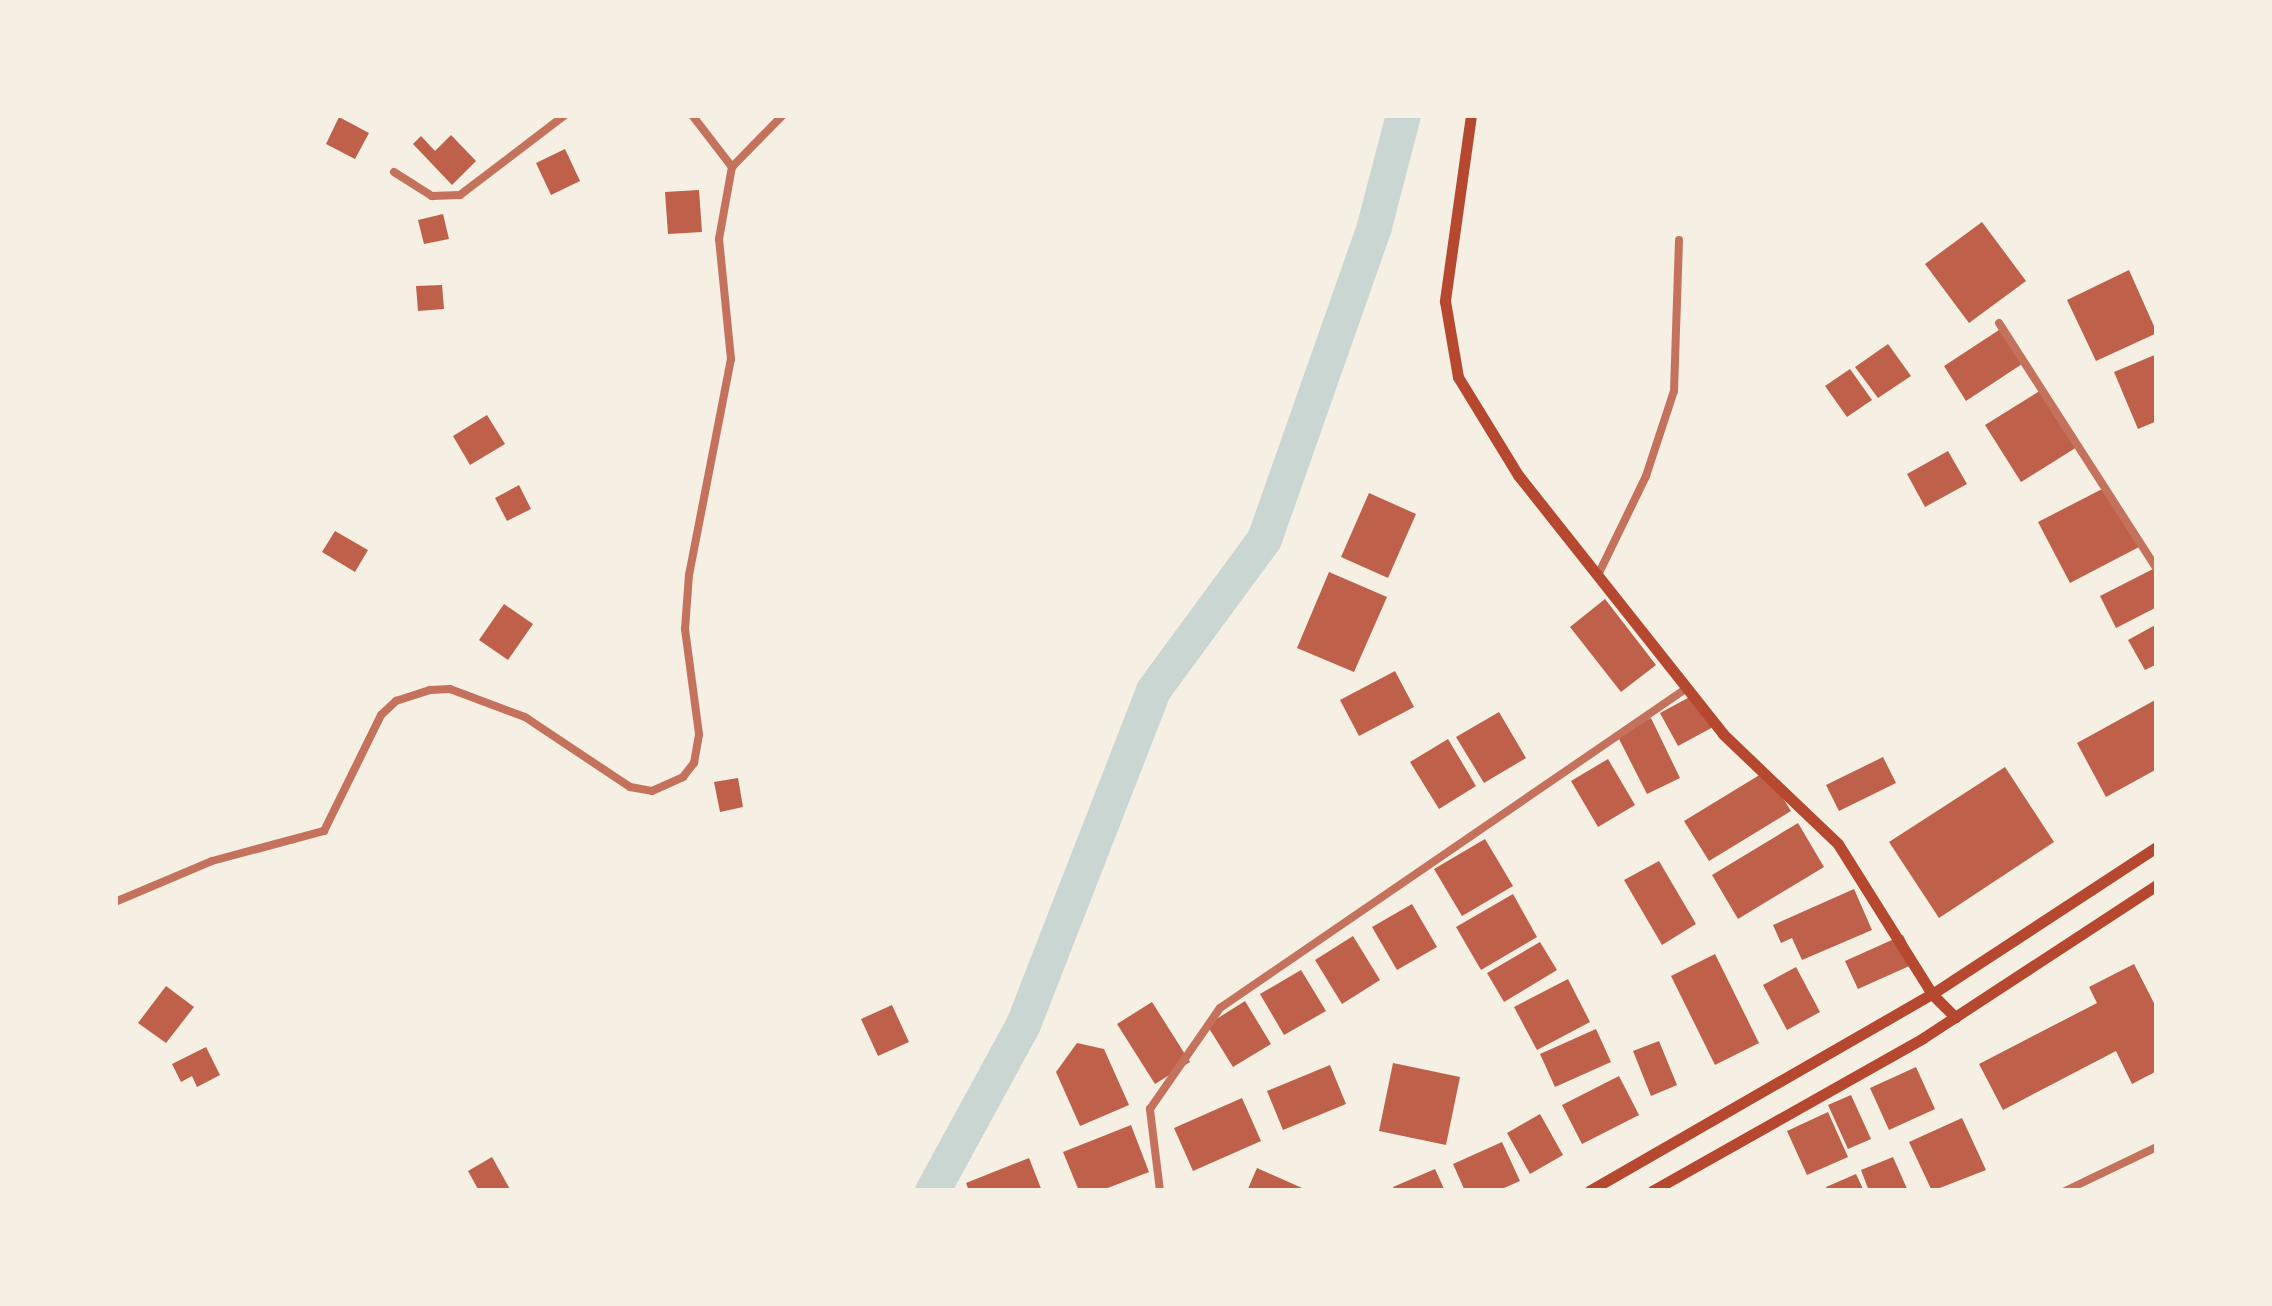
<!DOCTYPE html>
<html>
<head>
<meta charset="utf-8">
<style>
  body { margin:0 }
  #map { position:relative; width:2272px; height:1306px; overflow:hidden; background:#f6efe4; font-family:"Varela Round",sans-serif }
  div>[style] { position:absolute }
  [style*='--x'] { left:calc(var(--x)*1px); top:calc(var(--y)*1px); width:calc(var(--w)*1px); rotate:calc(var(--a)*1deg) }
  .river>* { height:35px; margin:-17.5px; padding:0 17.5px; transform-origin:17.5px; border-radius:17.5px; background:#c9d6d2 }
  .building>* { inset:0; background:#bf614a }
  .minor>* { height:8px; margin:-4px; padding:0 4px; transform-origin:4px; border-radius:4px; background:#c5725c }
  .secondary>* { height:11px; margin:-5.5px; padding:0 5.5px; transform-origin:5.5px; border-radius:5.5px; background:#b5482f }
  span { translate:-50% -50%; white-space:nowrap; text-align:center; line-height:1.15; -webkit-text-stroke:8px #f6efe4; paint-order:stroke }
  .frame { position:absolute; inset:0; border:118px solid #f6efe4; pointer-events:none }
</style>
</head>
<body>
<div id="map">
  <div class="river">
    <i style="--x:932;--y:1191;--w:190;--a:-61.4"></i>
    <i style="--x:1023;--y:1024;--w:358;--a:-68.7"></i>
    <i style="--x:1153;--y:690;--w:187;--a:-53.7"></i>
    <i style="--x:1264;--y:539;--w:332;--a:-70.6"></i>
    <i style="--x:1374;--y:226;--w:115;--a:-75.4"></i>
  </div>
  <div class="building">
    <i style="clip-path:polygon(339px 117px,369px 133px,355px 159px,326px 144px)"></i>
    <i style="clip-path:polygon(451px 135px,476px 161px,452px 185px,413px 144px,421px 136px,435px 151px)"></i>
    <i style="clip-path:polygon(565px 149px,580px 181px,551px 195px,536px 163px)"></i>
    <i style="clip-path:polygon(699px 190px,702px 232px,668px 234px,665px 192px)"></i>
    <i style="clip-path:polygon(443px 214px,449px 239px,424px 244px,418px 220px)"></i>
    <i style="clip-path:polygon(1982px 222px,2026px 281px,1969px 323px,1925px 264px)"></i>
    <i style="clip-path:polygon(2129px 270px,2157px 333px,2096px 361px,2067px 300px)"></i>
    <i style="clip-path:polygon(442px 285px,444px 309px,418px 311px,416px 286px)"></i>
    <i style="clip-path:polygon(1999px 330px,2022px 364px,1966px 401px,1944px 366px)"></i>
    <i style="clip-path:polygon(1888px 344px,1911px 376px,1878px 398px,1855px 367px)"></i>
    <i style="clip-path:polygon(2157px 354px,2157px 421px,2138px 429px,2114px 372px)"></i>
    <i style="clip-path:polygon(1850px 369px,1872px 400px,1847px 417px,1825px 386px)"></i>
    <i style="clip-path:polygon(2041px 390px,2077px 447px,2021px 482px,1985px 425px)"></i>
    <i style="clip-path:polygon(487px 415px,505px 444px,470px 465px,453px 436px)"></i>
    <i style="clip-path:polygon(1948px 451px,1967px 484px,1925px 507px,1907px 474px)"></i>
    <i style="clip-path:polygon(519px 485px,531px 509px,507px 521px,495px 498px)"></i>
    <i style="clip-path:polygon(2108px 486px,2139px 547px,2070px 583px,2038px 522px)"></i>
    <i style="clip-path:polygon(1369px 493px,1416px 514px,1388px 578px,1341px 557px)"></i>
    <i style="clip-path:polygon(335px 531px,368px 550px,355px 572px,322px 552px)"></i>
    <i style="clip-path:polygon(2157px 567px,2157px 607px,2116px 628px,2100px 596px)"></i>
    <i style="clip-path:polygon(1329px 572px,1387px 597px,1354px 672px,1297px 648px)"></i>
    <i style="clip-path:polygon(1605px 599px,1656px 665px,1621px 692px,1570px 627px)"></i>
    <i style="clip-path:polygon(504px 604px,533px 624px,508px 660px,479px 640px)"></i>
    <i style="clip-path:polygon(2157px 624px,2157px 664px,2145px 670px,2128px 640px)"></i>
    <i style="clip-path:polygon(1395px 671px,1414px 707px,1359px 736px,1340px 700px)"></i>
    <i style="clip-path:polygon(1697px 693px,1715px 726px,1678px 746px,1660px 713px)"></i>
    <i style="clip-path:polygon(2157px 699px,2157px 769px,2106px 797px,2077px 743px)"></i>
    <i style="clip-path:polygon(1499px 712px,1526px 758px,1484px 783px,1456px 737px)"></i>
    <i style="clip-path:polygon(1651px 718px,1680px 778px,1647px 794px,1617px 735px)"></i>
    <i style="clip-path:polygon(1448px 739px,1476px 786px,1439px 809px,1410px 762px)"></i>
    <i style="clip-path:polygon(1883px 757px,1896px 783px,1839px 811px,1826px 785px)"></i>
    <i style="clip-path:polygon(1608px 759px,1635px 805px,1598px 827px,1571px 781px)"></i>
    <i style="clip-path:polygon(2005px 767px,2054px 842px,1939px 918px,1889px 842px)"></i>
    <i style="clip-path:polygon(1766px 771px,1791px 811px,1709px 861px,1684px 821px)"></i>
    <i style="clip-path:polygon(738px 778px,743px 807px,720px 812px,714px 782px)"></i>
    <i style="clip-path:polygon(1798px 823px,1824px 867px,1738px 919px,1712px 875px)"></i>
    <i style="clip-path:polygon(1485px 839px,1513px 886px,1462px 916px,1434px 869px)"></i>
    <i style="clip-path:polygon(1659px 861px,1696px 924px,1662px 945px,1624px 880px)"></i>
    <i style="clip-path:polygon(1854px 889px,1872px 930px,1802px 960px,1792px 938px,1781px 943px,1773px 925px)"></i>
    <i style="clip-path:polygon(1513px 894px,1537px 937px,1481px 970px,1456px 927px)"></i>
    <i style="clip-path:polygon(1412px 904px,1437px 947px,1397px 970px,1372px 927px)"></i>
    <i style="clip-path:polygon(1903px 935px,1916px 963px,1858px 989px,1845px 961px)"></i>
    <i style="clip-path:polygon(1353px 936px,1380px 980px,1342px 1004px,1315px 960px)"></i>
    <i style="clip-path:polygon(1540px 942px,1557px 970px,1504px 1002px,1487px 973px)"></i>
    <i style="clip-path:polygon(1715px 954px,1759px 1043px,1715px 1065px,1671px 976px)"></i>
    <i style="clip-path:polygon(2134px 964px,2157px 1009px,2157px 1071px,2132px 1084px,2116px 1051px,2003px 1110px,1979px 1064px,2097px 1003px,2089px 987px)"></i>
    <i style="clip-path:polygon(1796px 967px,1820px 1012px,1787px 1030px,1763px 985px)"></i>
    <i style="clip-path:polygon(1301px 970px,1326px 1011px,1284px 1035px,1260px 994px)"></i>
    <i style="clip-path:polygon(1568px 979px,1590px 1022px,1537px 1050px,1514px 1007px)"></i>
    <i style="clip-path:polygon(166px 986px,194px 1007px,166px 1043px,138px 1023px)"></i>
    <i style="clip-path:polygon(1245px 1001px,1271px 1044px,1233px 1067px,1207px 1025px)"></i>
    <i style="clip-path:polygon(1152px 1002px,1190px 1062px,1155px 1084px,1117px 1024px)"></i>
    <i style="clip-path:polygon(892px 1005px,909px 1042px,878px 1056px,861px 1019px)"></i>
    <i style="clip-path:polygon(1596px 1029px,1611px 1062px,1555px 1087px,1540px 1054px)"></i>
    <i style="clip-path:polygon(1659px 1041px,1677px 1085px,1651px 1096px,1633px 1051px)"></i>
    <i style="clip-path:polygon(1077px 1043px,1104px 1049px,1129px 1105px,1080px 1126px,1056px 1072px)"></i>
    <i style="clip-path:polygon(206px 1047px,220px 1075px,197px 1087px,192px 1076px,181px 1082px,172px 1064px)"></i>
    <i style="clip-path:polygon(1393px 1063px,1460px 1077px,1446px 1145px,1379px 1131px)"></i>
    <i style="clip-path:polygon(1330px 1065px,1346px 1104px,1283px 1130px,1267px 1091px)"></i>
    <i style="clip-path:polygon(1916px 1067px,1935px 1109px,1889px 1130px,1870px 1088px)"></i>
    <i style="clip-path:polygon(1619px 1076px,1639px 1115px,1582px 1144px,1562px 1105px)"></i>
    <i style="clip-path:polygon(1851px 1095px,1871px 1139px,1848px 1149px,1828px 1105px)"></i>
    <i style="clip-path:polygon(1242px 1098px,1261px 1141px,1193px 1171px,1174px 1128px)"></i>
    <i style="clip-path:polygon(1828px 1112px,1848px 1157px,1807px 1175px,1787px 1131px)"></i>
    <i style="clip-path:polygon(1540px 1114px,1563px 1155px,1530px 1174px,1507px 1133px)"></i>
    <i style="clip-path:polygon(1962px 1118px,1986px 1170px,1932px 1191px,1909px 1142px)"></i>
    <i style="clip-path:polygon(1131px 1125px,1149px 1172px,1100px 1191px,1079px 1191px,1063px 1152px)"></i>
    <i style="clip-path:polygon(1502px 1142px,1520px 1181px,1497px 1191px,1465px 1191px,1453px 1164px)"></i>
    <i style="clip-path:polygon(492px 1157px,511px 1191px,479px 1191px,468px 1171px)"></i>
    <i style="clip-path:polygon(1893px 1157px,1908px 1191px,1869px 1191px,1861px 1170px)"></i>
    <i style="clip-path:polygon(1029px 1158px,1042px 1191px,969px 1191px,966px 1183px)"></i>
    <i style="clip-path:polygon(1257px 1168px,1309px 1191px,1247px 1191px)"></i>
    <i style="clip-path:polygon(1435px 1169px,1445px 1191px,1395px 1191px,1393px 1187px)"></i>
    <i style="clip-path:polygon(1856px 1174px,1864px 1191px,1827px 1191px,1826px 1187px)"></i>
  </div>
  <div class="minor">
    <i style="--x:692;--y:115;--w:66;--a:52.4"></i>
    <i style="--x:394;--y:172;--w:45;--a:32.3"></i>
    <i style="--x:432;--y:196;--w:28;--a:-2"></i>
    <i style="--x:460;--y:195;--w:132;--a:-37.3"></i>
    <i style="--x:1999;--y:323;--w:292;--a:57.3"></i>
    <i style="--x:1599;--y:573;--w:108;--a:-64.1"></i>
    <i style="--x:1646;--y:476;--w:89;--a:-71.8"></i>
    <i style="--x:1674;--y:391;--w:151;--a:-88.1"></i>
    <i style="--x:115;--y:902;--w:105;--a:-22.9"></i>
    <i style="--x:212;--y:861;--w:116;--a:-15"></i>
    <i style="--x:324;--y:831;--w:129;--a:-63.8"></i>
    <i style="--x:381;--y:715;--w:21;--a:-43"></i>
    <i style="--x:396;--y:701;--w:36;--a:-18"></i>
    <i style="--x:430;--y:690;--w:20;--a:-3"></i>
    <i style="--x:450;--y:689;--w:80;--a:20.5"></i>
    <i style="--x:525;--y:717;--w:126;--a:33.7"></i>
    <i style="--x:630;--y:787;--w:22;--a:10"></i>
    <i style="--x:652;--y:791;--w:34;--a:-24"></i>
    <i style="--x:683;--y:777;--w:18;--a:-52"></i>
    <i style="--x:694;--y:763;--w:29;--a:-80"></i>
    <i style="--x:699;--y:734;--w:106;--a:-97.6"></i>
    <i style="--x:685;--y:629;--w:54;--a:-85.8"></i>
    <i style="--x:689;--y:575;--w:220;--a:-79"></i>
    <i style="--x:731;--y:359;--w:121;--a:-95.7"></i>
    <i style="--x:719;--y:239;--w:73;--a:-79.8"></i>
    <i style="--x:732;--y:167;--w:73;--a:-45.6"></i>
    <i style="--x:1160;--y:1191;--w:83;--a:-97"></i>
    <i style="--x:1150;--y:1109;--w:123;--a:-55.3"></i>
    <i style="--x:1220;--y:1008;--w:566;--a:-34.42"></i>
    <i style="--x:2065;--y:1191;--w:102;--a:-25.6"></i>
  </div>
  <div class="secondary">
    <i style="--x:1471;--y:115;--w:188;--a:98"></i>
    <i style="--x:1445;--y:301;--w:77;--a:80.3"></i>
    <i style="--x:1458;--y:377;--w:115;--a:58.5"></i>
    <i style="--x:1518;--y:475;--w:330;--a:51.6"></i>
    <i style="--x:1723;--y:734;--w:159;--a:43.7"></i>
    <i style="--x:1838;--y:844;--w:177;--a:57.9"></i>
    <i style="--x:1932;--y:994;--w:33;--a:45"></i>
    <i style="--x:1589;--y:1191;--w:396;--a:-29.9"></i>
    <i style="--x:1932;--y:994;--w:269;--a:-33.2"></i>
    <i style="--x:1652;--y:1191;--w:311;--a:-29.4"></i>
    <i style="--x:1923;--y:1038;--w:280;--a:-33.2"></i>
  </div>
  <div class="frame"></div>
</div>
</body>
</html>
